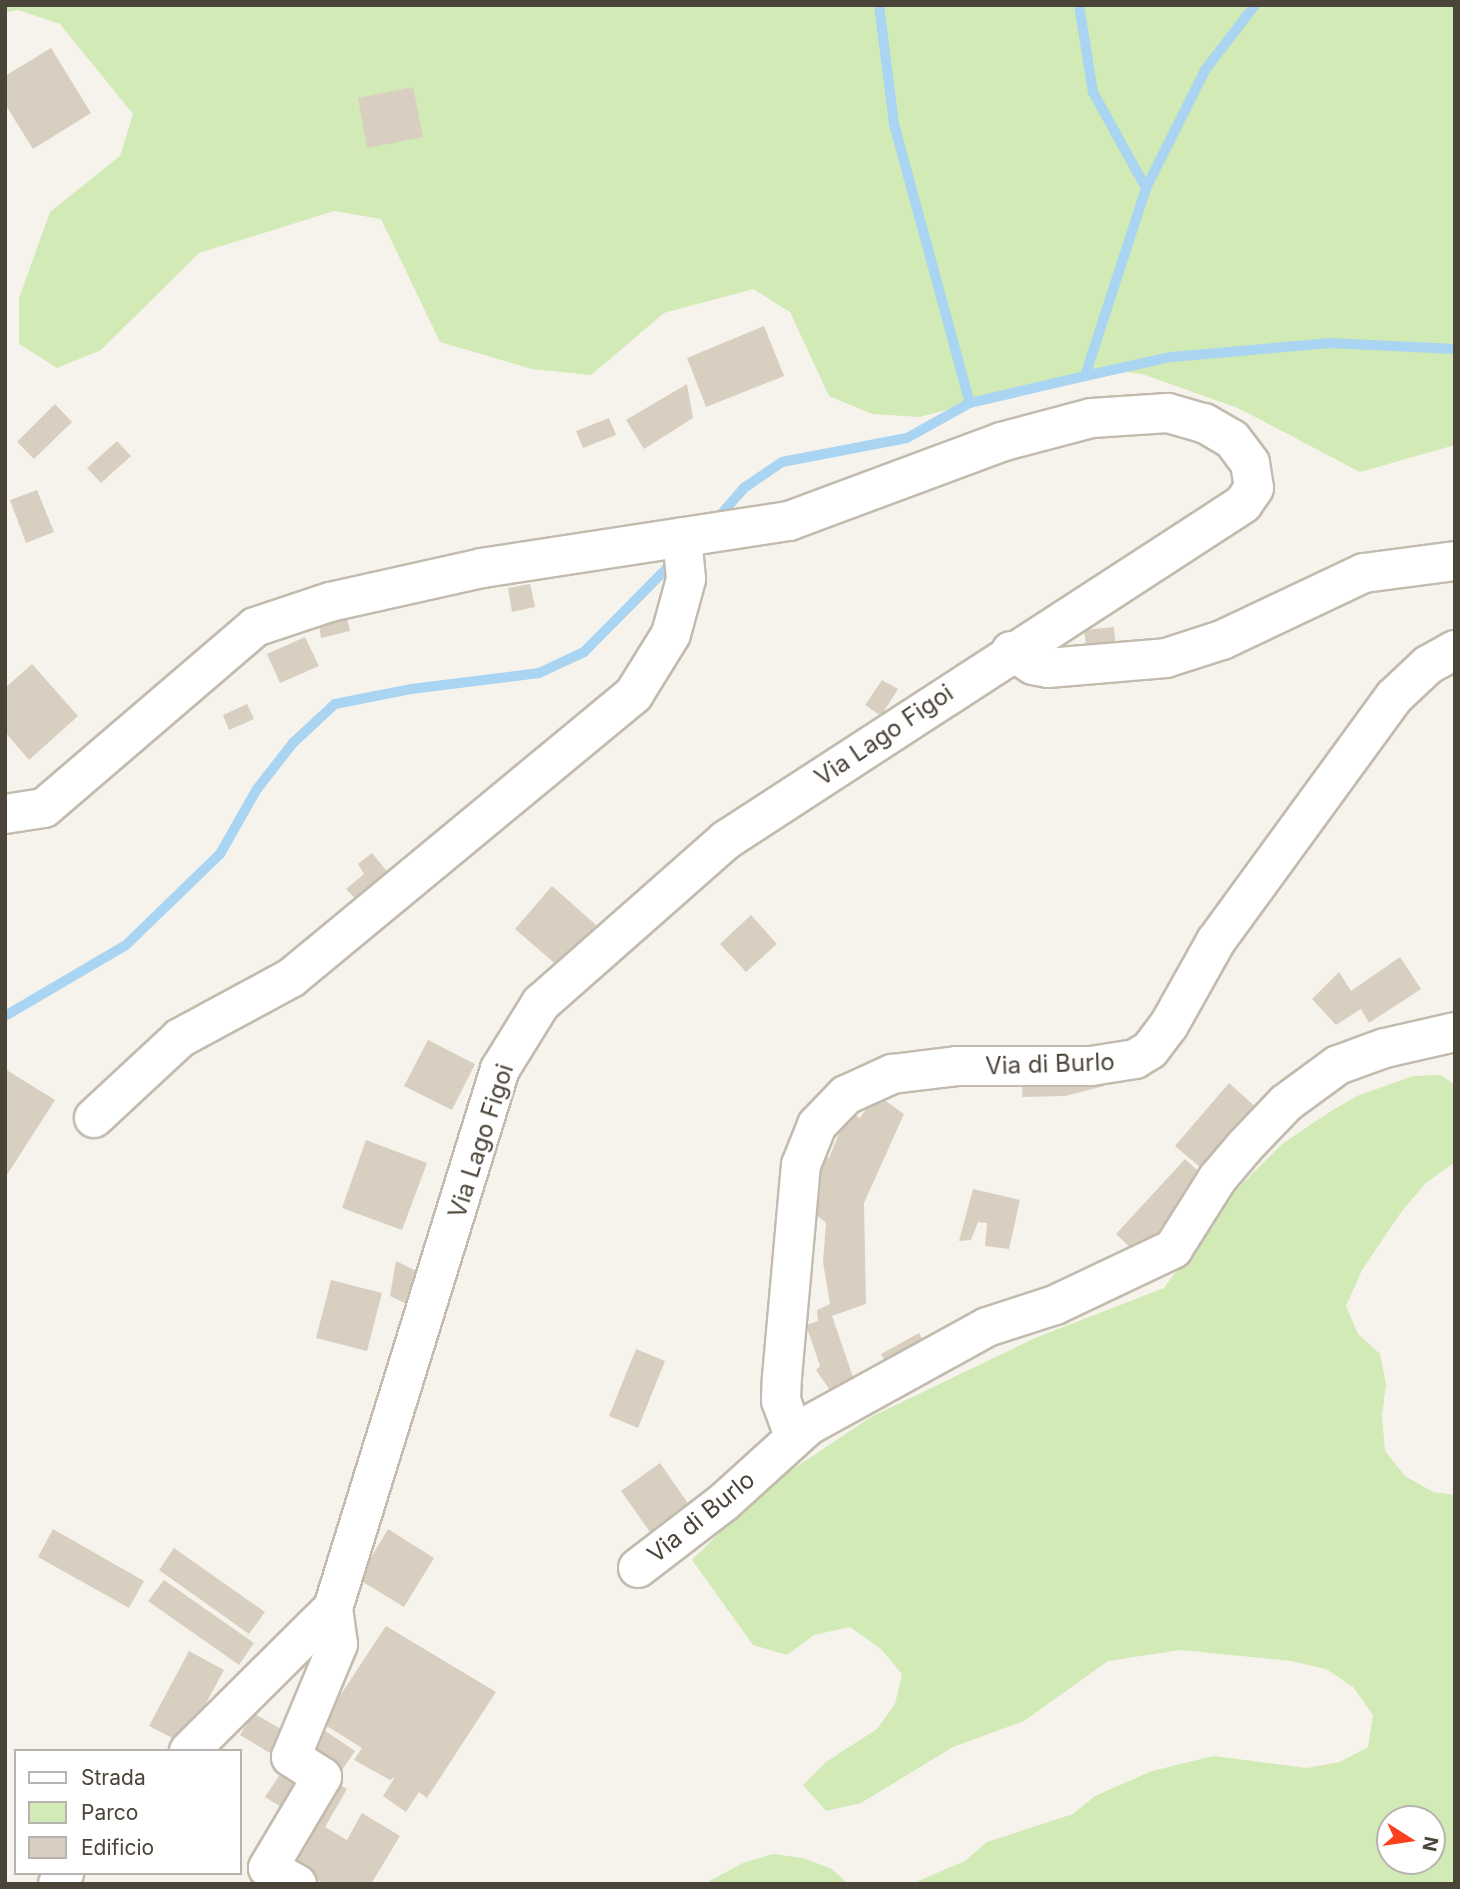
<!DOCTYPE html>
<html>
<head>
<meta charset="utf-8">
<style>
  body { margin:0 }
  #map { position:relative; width:1460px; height:1889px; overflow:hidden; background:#f6f3ec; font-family:Inter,sans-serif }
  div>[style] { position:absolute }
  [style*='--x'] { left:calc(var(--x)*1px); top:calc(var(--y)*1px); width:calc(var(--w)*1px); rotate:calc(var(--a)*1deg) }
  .green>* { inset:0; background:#d2eab5 }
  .stream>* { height:10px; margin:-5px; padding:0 5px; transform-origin:5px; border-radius:5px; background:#a9d4f2 }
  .building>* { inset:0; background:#d8cfc1 }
  .roads { filter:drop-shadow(2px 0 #c2bbae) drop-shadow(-2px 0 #c2bbae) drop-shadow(0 2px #c2bbae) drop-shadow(0 -2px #c2bbae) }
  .minor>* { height:38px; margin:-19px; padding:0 19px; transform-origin:19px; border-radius:19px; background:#fff }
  span { translate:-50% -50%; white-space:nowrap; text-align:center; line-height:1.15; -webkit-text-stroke:5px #fff; paint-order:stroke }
  .street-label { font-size:24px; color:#4b4439 }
  .frame { position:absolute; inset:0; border:7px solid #4b4439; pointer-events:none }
  .legend { position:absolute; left:14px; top:1749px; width:228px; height:126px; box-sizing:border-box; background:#fff; border:2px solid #b7b4b0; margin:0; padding:9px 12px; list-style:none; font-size:21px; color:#4b4439 }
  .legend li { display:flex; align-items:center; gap:14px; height:35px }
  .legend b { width:35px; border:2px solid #b7b4b0 }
  .north { position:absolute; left:1376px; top:1805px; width:70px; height:70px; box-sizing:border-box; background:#fff; border:2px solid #b7b4b0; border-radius:50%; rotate:102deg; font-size:19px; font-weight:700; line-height:28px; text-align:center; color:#4b4439 }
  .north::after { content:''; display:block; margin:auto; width:24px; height:32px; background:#fc3f1d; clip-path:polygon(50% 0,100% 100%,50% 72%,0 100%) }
</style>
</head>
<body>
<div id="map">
  <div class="green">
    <i style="clip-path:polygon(5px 5px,1455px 5px,1455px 445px,1360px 472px,1238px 408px,1142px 374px,1097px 369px,920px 417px,872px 414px,829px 396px,790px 312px,753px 289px,664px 313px,591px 375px,532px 369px,440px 342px,381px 219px,334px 211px,199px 253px,101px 350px,57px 368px,19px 344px,19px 298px,50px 212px,120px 156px,133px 114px,60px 24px,18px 10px,5px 12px)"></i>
    <i style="clip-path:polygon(evenodd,1441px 1075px,1455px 1085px,1455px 1162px,1426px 1183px,1402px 1211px,1362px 1270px,1346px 1306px,1358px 1334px,1380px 1354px,1386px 1384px,1382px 1416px,1385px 1451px,1405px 1476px,1433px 1492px,1455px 1495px,1455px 1884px,911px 1884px,965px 1861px,987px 1842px,1073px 1814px,1095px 1796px,1152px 1771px,1214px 1756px,1307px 1768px,1340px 1762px,1368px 1747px,1373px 1715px,1353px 1687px,1326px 1669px,1291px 1661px,1180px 1650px,1108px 1661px,1024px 1721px,953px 1747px,861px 1803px,826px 1811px,803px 1785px,826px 1762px,877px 1729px,895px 1704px,902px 1674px,881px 1649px,850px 1627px,814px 1635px,787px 1655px,753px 1645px,692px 1560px,766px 1487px,871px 1417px,1035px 1338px,1164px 1288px,1237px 1189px,1282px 1144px,1331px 1111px,1357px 1096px,1413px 1076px,1441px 1075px,1390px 1819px,1432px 1819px,1432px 1861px,1390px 1861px,1390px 1819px)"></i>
    <i style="clip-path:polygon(773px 1854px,803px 1858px,832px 1869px,848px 1884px,704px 1884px,743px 1863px)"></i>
  </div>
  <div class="stream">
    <i style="--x:879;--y:5;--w:120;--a:82.8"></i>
    <i style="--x:894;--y:124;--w:289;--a:74.8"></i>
    <i style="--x:1079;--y:5;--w:88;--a:80.9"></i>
    <i style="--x:1093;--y:92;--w:110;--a:61.1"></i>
    <i style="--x:1085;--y:376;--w:198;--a:-72"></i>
    <i style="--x:1146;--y:188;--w:132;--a:-63.4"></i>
    <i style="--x:1205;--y:70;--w:82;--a:-52.4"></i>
    <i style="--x:716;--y:520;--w:43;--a:-48.8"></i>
    <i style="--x:744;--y:488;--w:46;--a:-34.4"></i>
    <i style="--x:782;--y:462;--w:127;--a:-10.9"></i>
    <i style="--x:907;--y:438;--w:72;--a:-29.1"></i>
    <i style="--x:970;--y:403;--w:118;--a:-13.2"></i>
    <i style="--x:1085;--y:376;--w:88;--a:-12.5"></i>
    <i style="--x:1171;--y:357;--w:160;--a:-5"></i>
    <i style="--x:1330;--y:343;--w:125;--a:2.7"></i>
    <i style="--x:5;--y:1016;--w:140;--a:-30.4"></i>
    <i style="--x:126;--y:945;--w:131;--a:-44.1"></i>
    <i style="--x:220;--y:854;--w:75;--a:-60.4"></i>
    <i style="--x:257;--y:789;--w:58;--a:-52"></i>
    <i style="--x:293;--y:743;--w:57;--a:-42.9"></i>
    <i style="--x:335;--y:704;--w:77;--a:-11.2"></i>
    <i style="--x:411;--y:689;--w:129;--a:-7.1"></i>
    <i style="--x:539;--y:673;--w:50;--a:-25"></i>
    <i style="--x:584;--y:652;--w:129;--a:-45.3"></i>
  </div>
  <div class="building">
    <i style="clip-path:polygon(51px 48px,91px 113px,33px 149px,5px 104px,5px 76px)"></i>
    <i style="clip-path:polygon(413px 87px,423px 137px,367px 148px,358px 98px)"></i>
    <i style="clip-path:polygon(764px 326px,784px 376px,706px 407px,687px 358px)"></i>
    <i style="clip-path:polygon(687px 384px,693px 418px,644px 449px,626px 420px)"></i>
    <i style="clip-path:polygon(55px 404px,72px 422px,34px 459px,17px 442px)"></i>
    <i style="clip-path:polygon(609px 418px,616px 435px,583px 448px,576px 431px)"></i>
    <i style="clip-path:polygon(117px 441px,131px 456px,101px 483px,87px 468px)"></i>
    <i style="clip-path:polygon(37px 490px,54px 532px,26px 543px,10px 500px)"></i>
    <i style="clip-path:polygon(530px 584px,535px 607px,512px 612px,508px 588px)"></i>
    <i style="clip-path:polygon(347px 618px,350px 631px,321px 638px,319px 625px)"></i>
    <i style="clip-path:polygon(1114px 627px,1116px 650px,1087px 653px,1084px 630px)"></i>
    <i style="clip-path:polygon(305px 637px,319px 666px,280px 683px,267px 654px)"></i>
    <i style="clip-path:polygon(32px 664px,78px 716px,29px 760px,5px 732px,5px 688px)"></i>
    <i style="clip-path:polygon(882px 680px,898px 689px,881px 716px,865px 705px)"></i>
    <i style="clip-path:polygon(247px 704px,254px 719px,229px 730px,223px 715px)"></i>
    <i style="clip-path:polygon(372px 853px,394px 880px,362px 906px,346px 889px,364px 874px,358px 864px)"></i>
    <i style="clip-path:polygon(552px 886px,596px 925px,559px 967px,515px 929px)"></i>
    <i style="clip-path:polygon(751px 915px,777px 944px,746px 972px,720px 944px)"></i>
    <i style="clip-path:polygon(1400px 957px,1421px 989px,1369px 1023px,1361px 1009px,1336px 1025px,1312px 999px,1339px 972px,1351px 991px)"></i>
    <i style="clip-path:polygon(428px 1040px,475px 1064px,452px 1110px,404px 1086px)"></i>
    <i style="clip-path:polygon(5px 1069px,55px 1100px,5px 1178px)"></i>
    <i style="clip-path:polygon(1103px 1070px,1104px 1086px,1065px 1096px,1022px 1097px,1023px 1074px)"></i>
    <i style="clip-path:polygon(1229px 1083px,1268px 1118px,1213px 1178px,1175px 1146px)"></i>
    <i style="clip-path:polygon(876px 1094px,904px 1114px,864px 1203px,866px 1304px,832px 1316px,854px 1380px,834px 1396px,816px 1370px,820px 1366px,806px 1325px,818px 1321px,817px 1310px,830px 1304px,823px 1262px,826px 1223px,803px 1203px,820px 1155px,829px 1158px,848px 1111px,860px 1118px)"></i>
    <i style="clip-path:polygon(366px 1140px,427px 1163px,402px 1230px,342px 1208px)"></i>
    <i style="clip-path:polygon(1185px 1159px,1210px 1182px,1141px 1258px,1116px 1234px)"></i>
    <i style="clip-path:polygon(973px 1189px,1020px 1200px,1009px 1249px,985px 1246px,987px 1223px,978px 1222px,971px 1240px,959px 1241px)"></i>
    <i style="clip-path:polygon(396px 1261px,429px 1277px,417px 1309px,390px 1296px)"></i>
    <i style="clip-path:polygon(331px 1280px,382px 1293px,367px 1351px,316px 1338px)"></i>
    <i style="clip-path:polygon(919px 1333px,931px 1356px,894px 1377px,881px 1354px)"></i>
    <i style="clip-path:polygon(636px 1349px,665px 1361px,638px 1428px,609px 1416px)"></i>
    <i style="clip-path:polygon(660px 1463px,696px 1515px,657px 1542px,621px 1491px)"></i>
    <i style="clip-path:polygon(53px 1529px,144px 1581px,129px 1608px,38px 1557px)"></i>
    <i style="clip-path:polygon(388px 1529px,434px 1558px,404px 1607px,358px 1579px)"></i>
    <i style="clip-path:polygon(174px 1548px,265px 1612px,249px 1634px,159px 1570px)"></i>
    <i style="clip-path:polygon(164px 1580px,254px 1643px,239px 1665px,148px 1601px)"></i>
    <i style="clip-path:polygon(386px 1626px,496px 1692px,427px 1798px,419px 1792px,406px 1812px,383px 1796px,395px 1777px,390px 1780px,354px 1760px,362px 1748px,322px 1723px)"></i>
    <i style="clip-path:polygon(189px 1651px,224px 1670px,184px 1744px,149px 1726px)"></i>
    <i style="clip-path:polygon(253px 1713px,288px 1733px,275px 1756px,240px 1735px)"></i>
    <i style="clip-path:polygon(321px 1728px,355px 1751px,338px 1776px,304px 1753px)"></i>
    <i style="clip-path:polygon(285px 1767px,303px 1778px,283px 1808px,265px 1797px)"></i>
    <i style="clip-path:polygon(325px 1776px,347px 1789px,325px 1827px,347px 1840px,362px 1813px,400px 1836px,371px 1884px,324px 1884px,277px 1856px)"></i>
  </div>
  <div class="roads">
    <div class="minor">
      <i style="--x:1011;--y:651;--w:26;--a:32"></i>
      <i style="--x:1033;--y:665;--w:15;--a:11"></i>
      <i style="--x:1048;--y:668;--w:118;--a:-4.8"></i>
      <i style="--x:1166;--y:658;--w:59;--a:-17.8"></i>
      <i style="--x:1222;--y:640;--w:157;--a:-25.3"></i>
      <i style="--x:1364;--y:573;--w:92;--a:-7.5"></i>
      <i style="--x:5;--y:814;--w:39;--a:-9"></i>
      <i style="--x:44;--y:808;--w:278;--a:-40.6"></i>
      <i style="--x:255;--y:627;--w:79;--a:-18.4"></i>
      <i style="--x:330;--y:602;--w:156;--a:-12.6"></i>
      <i style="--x:482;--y:568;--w:311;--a:-8.7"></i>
      <i style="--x:789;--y:521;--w:226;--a:-20.4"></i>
      <i style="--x:1001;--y:442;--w:94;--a:-14.8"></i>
      <i style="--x:1092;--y:418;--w:76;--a:-3.8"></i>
      <i style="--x:1168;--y:413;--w:37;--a:16"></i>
      <i style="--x:1204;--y:423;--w:32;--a:30"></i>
      <i style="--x:1232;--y:439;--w:30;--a:53"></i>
      <i style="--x:1250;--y:463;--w:25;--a:81"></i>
      <i style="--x:1254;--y:488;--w:19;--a:125"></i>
      <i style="--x:1243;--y:504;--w:617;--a:146.98"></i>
      <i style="--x:726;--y:840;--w:247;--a:138.6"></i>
      <i style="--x:541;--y:1003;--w:78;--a:121.8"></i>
      <i style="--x:500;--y:1069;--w:564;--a:107.21"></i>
      <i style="--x:333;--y:1608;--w:203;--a:135.2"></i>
      <i style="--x:94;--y:1118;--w:117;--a:-42.9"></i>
      <i style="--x:180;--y:1038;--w:126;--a:-28.4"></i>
      <i style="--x:291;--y:978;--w:445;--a:-39.6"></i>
      <i style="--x:634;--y:694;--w:70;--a:-58.3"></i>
      <i style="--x:671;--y:634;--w:57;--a:-74.7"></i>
      <i style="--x:686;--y:579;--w:42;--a:-95.4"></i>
      <i style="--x:794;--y:1436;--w:37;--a:-110"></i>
      <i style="--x:781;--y:1401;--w:24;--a:-88"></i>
      <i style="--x:782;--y:1377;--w:213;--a:-84.9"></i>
      <i style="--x:801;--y:1165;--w:43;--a:-68.2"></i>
      <i style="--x:817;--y:1125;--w:42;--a:-46"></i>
      <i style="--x:846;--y:1095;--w:51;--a:-24.5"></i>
      <i style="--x:892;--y:1074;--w:65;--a:-7"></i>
      <i style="--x:957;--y:1066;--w:134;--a:0"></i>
      <i style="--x:1091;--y:1066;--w:45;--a:-9"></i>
      <i style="--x:1135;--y:1059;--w:17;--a:-31"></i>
      <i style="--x:1150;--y:1050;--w:31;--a:-53"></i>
      <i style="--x:1169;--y:1025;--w:96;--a:-60.8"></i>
      <i style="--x:1216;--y:941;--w:302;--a:-53.9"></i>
      <i style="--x:1394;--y:697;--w:47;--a:-43.3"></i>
      <i style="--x:1428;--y:665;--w:31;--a:-29"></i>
      <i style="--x:638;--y:1568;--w:108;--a:-37.5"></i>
      <i style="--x:724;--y:1502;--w:115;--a:-42.2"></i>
      <i style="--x:809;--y:1425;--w:203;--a:-28.8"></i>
      <i style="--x:987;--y:1327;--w:71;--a:-17.9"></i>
      <i style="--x:1055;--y:1305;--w:131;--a:-25.4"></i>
      <i style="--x:1173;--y:1249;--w:83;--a:-57.8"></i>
      <i style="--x:1217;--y:1179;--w:43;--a:-49.7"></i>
      <i style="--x:1245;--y:1146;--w:59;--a:-46.4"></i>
      <i style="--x:1286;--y:1103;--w:64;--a:-36.2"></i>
      <i style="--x:1338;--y:1065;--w:50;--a:-19.9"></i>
      <i style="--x:1385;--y:1048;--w:72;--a:-12.9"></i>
      <i style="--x:58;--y:1884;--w:13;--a:-61"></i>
      <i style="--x:297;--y:1884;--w:33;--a:-151"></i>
      <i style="--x:268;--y:1868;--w:106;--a:-59.3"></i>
      <i style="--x:322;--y:1777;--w:37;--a:-147"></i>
      <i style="--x:291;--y:1757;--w:122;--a:-67.4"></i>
      <i style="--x:338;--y:1644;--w:36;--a:-98"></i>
    </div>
  </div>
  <div class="street-label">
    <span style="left:884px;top:735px;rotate:-34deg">Via Lago Figoi</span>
    <span style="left:1050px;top:1064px;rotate:-2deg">Via di Burlo</span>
    <span style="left:481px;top:1141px;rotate:-72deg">Via Lago Figoi</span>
    <span style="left:701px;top:1517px;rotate:-39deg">Via di Burlo</span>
  </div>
  <div class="frame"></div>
  <ul class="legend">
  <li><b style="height:9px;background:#fff"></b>Strada</li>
  <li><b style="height:19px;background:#d2eab5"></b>Parco</li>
  <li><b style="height:19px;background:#d8cfc1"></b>Edificio</li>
  </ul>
  <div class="north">N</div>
</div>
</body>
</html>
